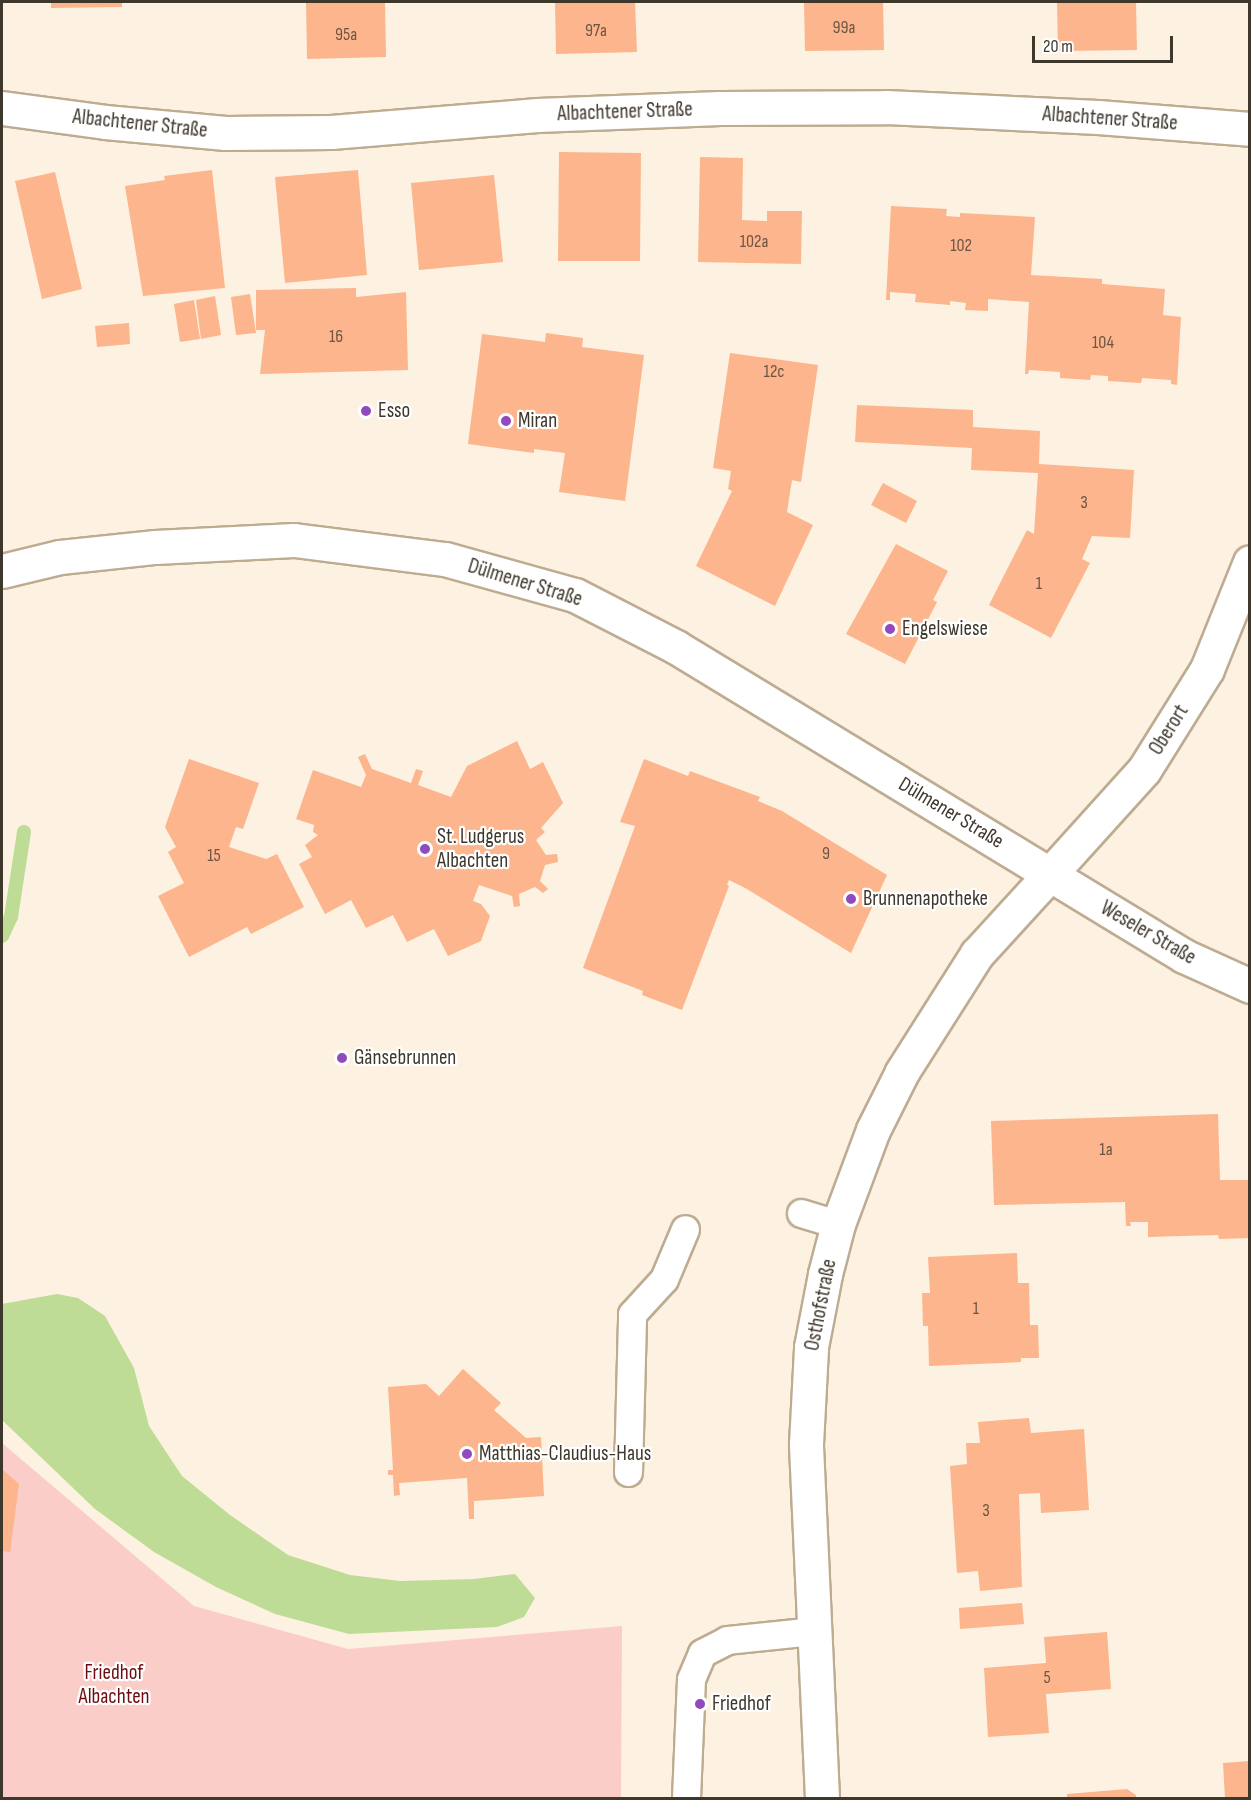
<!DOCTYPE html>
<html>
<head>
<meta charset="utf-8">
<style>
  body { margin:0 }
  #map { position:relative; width:1251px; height:1800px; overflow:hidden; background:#fdf1e1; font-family:"Sofia Sans Condensed",sans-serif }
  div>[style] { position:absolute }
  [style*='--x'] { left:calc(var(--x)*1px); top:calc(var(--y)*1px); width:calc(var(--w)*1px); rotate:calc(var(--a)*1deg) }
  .green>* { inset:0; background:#facdc8 }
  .water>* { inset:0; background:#bedc95 }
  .stream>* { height:14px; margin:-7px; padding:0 7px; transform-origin:7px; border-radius:7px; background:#bedc95 }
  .building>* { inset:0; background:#fcb58c }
  .roads { filter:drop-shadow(2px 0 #beac92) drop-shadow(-2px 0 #beac92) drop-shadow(0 2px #beac92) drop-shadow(0 -2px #beac92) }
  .service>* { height:27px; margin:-13.5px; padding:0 13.5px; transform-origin:13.5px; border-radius:13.5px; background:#fff }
  .minor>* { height:33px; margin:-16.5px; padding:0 16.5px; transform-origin:16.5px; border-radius:16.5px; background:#fff }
  .tertiary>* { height:33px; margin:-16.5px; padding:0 16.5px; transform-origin:16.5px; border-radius:16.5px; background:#fff }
  .secondary>* { height:33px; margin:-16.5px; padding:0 16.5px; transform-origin:16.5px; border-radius:16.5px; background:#fff }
  .dots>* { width:16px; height:16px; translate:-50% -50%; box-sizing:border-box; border:3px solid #fff; border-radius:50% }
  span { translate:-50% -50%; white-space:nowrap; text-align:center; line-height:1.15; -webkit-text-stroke:4.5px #fff; paint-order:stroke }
  .number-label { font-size:18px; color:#6e5644 }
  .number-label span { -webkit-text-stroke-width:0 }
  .street-label { font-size:21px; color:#3e372c }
  .poi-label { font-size:21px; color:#3e372c }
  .left { translate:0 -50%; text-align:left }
  .park-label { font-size:21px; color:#6e0d11 }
  .frame { position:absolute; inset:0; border:3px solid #3e372c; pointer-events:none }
  .scale { position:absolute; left:1032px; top:36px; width:141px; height:27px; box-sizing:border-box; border:3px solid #3e372c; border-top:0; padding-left:8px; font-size:18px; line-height:21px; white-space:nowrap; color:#3e372c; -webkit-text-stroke:4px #fff; paint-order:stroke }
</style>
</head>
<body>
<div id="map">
  <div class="green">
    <i style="clip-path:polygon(2px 1443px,194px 1606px,348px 1649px,622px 1626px,621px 1798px,2px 1798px)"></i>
  </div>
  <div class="water">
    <i style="clip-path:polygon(57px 1294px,78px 1298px,105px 1316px,134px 1368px,149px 1426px,182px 1476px,230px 1515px,288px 1555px,350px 1575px,400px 1581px,474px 1579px,515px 1574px,535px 1598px,524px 1617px,497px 1627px,349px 1634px,275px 1614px,216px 1587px,154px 1552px,95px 1509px,2px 1420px,2px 1304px)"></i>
  </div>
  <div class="stream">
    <i style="--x:2;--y:936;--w:21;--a:-65"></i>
    <i style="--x:11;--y:917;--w:86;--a:-81.3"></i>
  </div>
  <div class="building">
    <i style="clip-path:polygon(51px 2px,122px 2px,122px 7px,51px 8px)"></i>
    <i style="clip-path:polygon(306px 2px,385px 2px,386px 57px,307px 59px)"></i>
    <i style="clip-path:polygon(555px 2px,635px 2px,637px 52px,556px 54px)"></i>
    <i style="clip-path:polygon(804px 2px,883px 2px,884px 50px,805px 51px)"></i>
    <i style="clip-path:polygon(1057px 2px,1136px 2px,1137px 50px,1058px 51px)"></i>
    <i style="clip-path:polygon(559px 152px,641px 153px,640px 261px,558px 261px)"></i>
    <i style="clip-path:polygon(700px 157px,743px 158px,742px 220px,767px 221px,767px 211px,802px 211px,801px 264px,698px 262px)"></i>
    <i style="clip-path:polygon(212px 170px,225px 288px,143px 296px,125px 186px,165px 180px,164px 176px)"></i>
    <i style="clip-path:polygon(358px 170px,367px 275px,285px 283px,275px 177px)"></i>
    <i style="clip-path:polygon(55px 172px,82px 289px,42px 299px,15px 181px)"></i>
    <i style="clip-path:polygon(494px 175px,503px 262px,419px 270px,411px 183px)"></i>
    <i style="clip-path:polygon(891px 206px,947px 209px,946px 216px,960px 217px,960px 213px,1035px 217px,1031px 275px,1102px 279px,1102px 284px,1165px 289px,1163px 315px,1181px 317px,1177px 385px,1171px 384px,1171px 380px,1142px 378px,1141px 383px,1108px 381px,1108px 376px,1091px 375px,1090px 380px,1060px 378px,1060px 372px,1029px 370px,1028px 374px,1025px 374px,1029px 302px,988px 299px,988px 311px,965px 310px,966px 303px,950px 301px,950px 305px,915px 302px,916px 294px,890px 292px,890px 300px,886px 300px)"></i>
    <i style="clip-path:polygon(356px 288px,356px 297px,406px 292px,408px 370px,260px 374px,265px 330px,256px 330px,256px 290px)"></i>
    <i style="clip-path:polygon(250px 294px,256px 333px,236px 335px,231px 297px)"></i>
    <i style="clip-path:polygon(215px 296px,221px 335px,201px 339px,196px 300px)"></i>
    <i style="clip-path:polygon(194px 300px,200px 339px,180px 342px,174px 304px)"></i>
    <i style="clip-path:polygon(129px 323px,130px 344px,97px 347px,95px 326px)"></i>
    <i style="clip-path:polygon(546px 333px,583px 338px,582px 347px,644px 355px,625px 501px,559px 492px,565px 453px,534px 449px,534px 453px,468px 444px,482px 334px,545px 342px)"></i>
    <i style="clip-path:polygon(730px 353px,818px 365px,801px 482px,792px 480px,787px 512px,813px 525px,775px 606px,696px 566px,732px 491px,728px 489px,731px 471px,713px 468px)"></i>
    <i style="clip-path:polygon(857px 405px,973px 410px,973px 427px,1040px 431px,1039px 464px,1134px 470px,1130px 538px,1092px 536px,1082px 559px,1090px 563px,1051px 638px,989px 605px,1027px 530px,1034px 534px,1038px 473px,971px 470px,972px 448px,855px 442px)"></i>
    <i style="clip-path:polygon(883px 483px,917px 501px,906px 523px,871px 505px)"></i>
    <i style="clip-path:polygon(896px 544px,948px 571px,933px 600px,937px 602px,905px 664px,846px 634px)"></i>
    <i style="clip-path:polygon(517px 741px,530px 769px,543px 762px,563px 803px,541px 828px,545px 832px,536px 840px,546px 855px,557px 854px,558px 862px,545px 865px,540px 881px,548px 889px,543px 893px,535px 887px,519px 894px,520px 906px,514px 907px,512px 896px,479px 885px,473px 901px,481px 904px,490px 916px,481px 941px,448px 956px,434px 929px,407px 942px,393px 915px,366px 928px,351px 900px,325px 914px,299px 864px,312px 857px,305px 845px,318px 835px,313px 832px,314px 825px,296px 819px,313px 770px,361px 787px,366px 775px,358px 757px,365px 754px,372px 769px,411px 783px,416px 769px,423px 771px,418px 785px,451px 797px,467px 766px)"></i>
    <i style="clip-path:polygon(189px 759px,259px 783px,243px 829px,236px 827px,229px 847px,266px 859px,277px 854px,304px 907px,251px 934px,247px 927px,189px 957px,158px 896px,184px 883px,168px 852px,176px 847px,165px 827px)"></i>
    <i style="clip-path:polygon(644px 759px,688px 776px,690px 771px,760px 797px,758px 801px,782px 811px,887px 875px,851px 953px,747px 889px,729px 880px,727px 885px,729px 886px,682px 1010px,642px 995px,643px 991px,583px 968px,635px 826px,620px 822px)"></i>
    <i style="clip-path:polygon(1218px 1114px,1220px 1180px,1250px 1180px,1250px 1238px,1219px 1239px,1218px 1235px,1148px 1237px,1148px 1222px,1130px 1222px,1131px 1226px,1126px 1226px,1125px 1202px,994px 1205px,991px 1121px)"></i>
    <i style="clip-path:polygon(1017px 1253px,1018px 1283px,1029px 1283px,1030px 1325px,1038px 1325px,1039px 1358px,1021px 1358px,1021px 1362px,929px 1366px,928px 1326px,923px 1326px,922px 1293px,930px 1293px,928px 1257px)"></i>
    <i style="clip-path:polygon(463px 1369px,501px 1403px,494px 1410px,526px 1438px,541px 1437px,544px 1496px,474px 1501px,474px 1519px,469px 1519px,467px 1478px,399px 1483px,400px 1495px,394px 1496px,393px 1475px,388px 1475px,388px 1470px,393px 1470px,388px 1387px,426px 1384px,439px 1396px)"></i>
    <i style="clip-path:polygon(1029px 1418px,1031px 1433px,1084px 1429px,1089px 1510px,1041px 1513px,1040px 1493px,1019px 1494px,1022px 1587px,980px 1591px,978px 1571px,957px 1573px,950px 1466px,967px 1464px,966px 1443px,980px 1443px,978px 1422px)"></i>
    <i style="clip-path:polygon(2px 1469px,19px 1484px,10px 1552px,2px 1551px)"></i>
    <i style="clip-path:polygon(1022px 1603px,1024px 1624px,960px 1629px,959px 1608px)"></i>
    <i style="clip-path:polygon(1107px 1632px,1111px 1689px,1046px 1694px,1049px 1733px,988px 1737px,984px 1668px,1046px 1663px,1044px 1637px)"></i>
    <i style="clip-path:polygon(1250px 1761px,1250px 1798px,1225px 1798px,1223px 1763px)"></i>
    <i style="clip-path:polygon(1127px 1789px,1136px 1795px,1136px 1798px,1067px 1798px,1067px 1794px)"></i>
  </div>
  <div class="roads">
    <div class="service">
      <i style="--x:801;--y:1213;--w:39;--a:17"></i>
      <i style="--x:628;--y:1472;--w:158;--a:-88.5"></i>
      <i style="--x:632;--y:1314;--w:47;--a:-47.6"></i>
      <i style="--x:664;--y:1279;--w:54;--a:-67.2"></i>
      <i style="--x:686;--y:1798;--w:119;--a:-87.6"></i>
      <i style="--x:691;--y:1679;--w:28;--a:-67"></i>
      <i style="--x:702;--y:1653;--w:28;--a:-27"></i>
      <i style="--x:727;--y:1640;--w:87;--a:-5.9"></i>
    </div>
    <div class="minor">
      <i style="--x:2;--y:108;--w:104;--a:7.7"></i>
      <i style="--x:105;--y:122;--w:121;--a:5.2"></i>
      <i style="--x:225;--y:133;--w:106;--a:-0.5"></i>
      <i style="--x:331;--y:132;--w:207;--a:-4.7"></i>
      <i style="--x:537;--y:115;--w:183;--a:-2.2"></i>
      <i style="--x:720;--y:108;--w:166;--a:-0.3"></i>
      <i style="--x:886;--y:107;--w:212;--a:2.7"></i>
      <i style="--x:1098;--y:117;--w:152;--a:4.5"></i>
    </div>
    <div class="tertiary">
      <i style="--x:822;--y:1798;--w:354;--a:-92.6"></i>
      <i style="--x:806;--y:1444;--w:97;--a:-87"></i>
      <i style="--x:811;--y:1347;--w:74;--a:-79.1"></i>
      <i style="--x:825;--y:1274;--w:52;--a:-75.4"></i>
      <i style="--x:838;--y:1224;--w:100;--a:-69.6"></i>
      <i style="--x:873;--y:1130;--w:65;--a:-63.4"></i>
      <i style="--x:902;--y:1072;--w:140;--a:-57.6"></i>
      <i style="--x:977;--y:954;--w:108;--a:-47.6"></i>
    </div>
    <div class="secondary">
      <i style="--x:2;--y:571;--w:60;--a:-13.6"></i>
      <i style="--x:60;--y:557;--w:96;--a:-6"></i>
      <i style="--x:155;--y:547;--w:139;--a:-2.9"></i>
      <i style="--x:294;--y:540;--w:152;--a:7.2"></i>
      <i style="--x:445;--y:559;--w:135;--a:15.5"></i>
      <i style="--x:575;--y:595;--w:114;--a:27.2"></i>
      <i style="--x:676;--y:647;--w:595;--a:31.31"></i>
      <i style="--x:1184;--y:956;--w:72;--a:24.4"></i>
      <i style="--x:1050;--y:874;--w:140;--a:-47.9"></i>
      <i style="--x:1144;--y:770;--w:119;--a:-58"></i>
      <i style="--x:1207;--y:669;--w:115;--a:-68.1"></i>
    </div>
  </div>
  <div class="dots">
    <i style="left:366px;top:411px;background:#904abe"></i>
    <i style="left:506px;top:421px;background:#904abe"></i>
    <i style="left:890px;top:629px;background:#904abe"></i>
    <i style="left:425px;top:849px;background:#904abe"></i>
    <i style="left:851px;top:899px;background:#904abe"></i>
    <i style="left:342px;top:1058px;background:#904abe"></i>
    <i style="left:467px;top:1454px;background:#904abe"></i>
    <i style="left:700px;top:1704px;background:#904abe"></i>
  </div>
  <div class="number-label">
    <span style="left:844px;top:28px">99a</span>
    <span style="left:596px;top:31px">97a</span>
    <span style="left:346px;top:35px">95a</span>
    <span style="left:754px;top:242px">102a</span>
    <span style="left:961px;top:246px">102</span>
    <span style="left:336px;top:337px">16</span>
    <span style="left:1103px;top:343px">104</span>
    <span style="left:774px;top:372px">12c</span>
    <span style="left:1084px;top:503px">3</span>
    <span style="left:1039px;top:584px">1</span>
    <span style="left:826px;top:854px">9</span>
    <span style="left:214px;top:856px">15</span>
    <span style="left:1106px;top:1150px">1a</span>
    <span style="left:976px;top:1309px">1</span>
    <span style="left:986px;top:1511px">3</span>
    <span style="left:1047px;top:1678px">5</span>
  </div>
  <div class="street-label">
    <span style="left:625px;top:112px;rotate:-2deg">Albachtener Straße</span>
    <span style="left:1110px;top:119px;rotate:4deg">Albachtener Straße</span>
    <span style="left:140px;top:124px;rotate:6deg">Albachtener Straße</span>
    <span style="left:525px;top:583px;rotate:17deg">Dülmener Straße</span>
    <span style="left:1169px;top:730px;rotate:-58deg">Oberort</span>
    <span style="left:951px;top:813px;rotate:31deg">Dülmener Straße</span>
    <span style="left:1148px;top:933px;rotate:30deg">Weseler Straße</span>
    <span style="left:821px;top:1305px;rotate:-79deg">Osthofstraße</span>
  </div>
  <div class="poi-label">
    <span class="left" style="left:378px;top:411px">Esso</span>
    <span class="left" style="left:518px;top:421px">Miran</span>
    <span class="left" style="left:902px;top:629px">Engelswiese</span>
    <span class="left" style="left:437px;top:849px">St. Ludgerus<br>Albachten</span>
    <span class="left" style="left:863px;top:899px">Brunnenapotheke</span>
    <span class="left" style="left:354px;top:1058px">Gänsebrunnen</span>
    <span class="left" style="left:479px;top:1454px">Matthias-Claudius-Haus</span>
    <span class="left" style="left:712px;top:1704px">Friedhof</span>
  </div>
  <div class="park-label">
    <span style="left:114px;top:1685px">Friedhof<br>Albachten</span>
  </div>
  <div class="frame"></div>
  <div class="scale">20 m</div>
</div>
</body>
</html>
